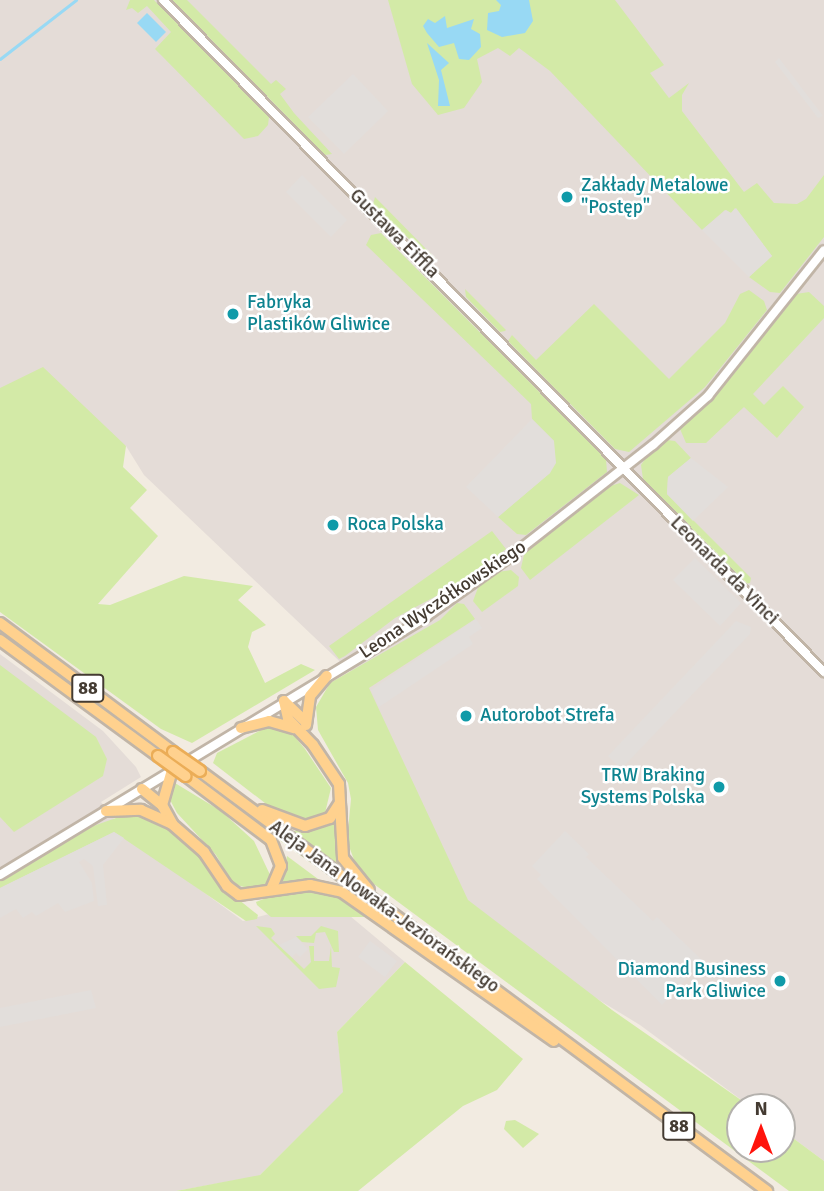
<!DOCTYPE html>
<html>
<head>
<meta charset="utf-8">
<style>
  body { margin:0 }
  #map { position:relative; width:824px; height:1191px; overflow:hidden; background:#f2ebe1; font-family:Signika,sans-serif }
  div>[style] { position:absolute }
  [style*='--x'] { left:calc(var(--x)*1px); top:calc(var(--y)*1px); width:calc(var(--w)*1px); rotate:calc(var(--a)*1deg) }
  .industrial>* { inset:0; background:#e4dcd7 }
  .green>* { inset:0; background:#d3eaa7 }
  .parking>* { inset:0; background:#e2dedb }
  .water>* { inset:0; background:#98d9f4 }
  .stream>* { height:2.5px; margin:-1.25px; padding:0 1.25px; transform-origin:1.25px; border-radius:1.25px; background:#98d9f4 }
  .roads { filter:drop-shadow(2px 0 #c1b5a7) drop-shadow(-2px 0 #c1b5a7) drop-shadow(0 2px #c1b5a7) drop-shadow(0 -2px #c1b5a7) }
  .minor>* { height:8px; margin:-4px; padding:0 4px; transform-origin:4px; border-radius:4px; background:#fff }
  .major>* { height:10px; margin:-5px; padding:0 5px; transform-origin:5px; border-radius:5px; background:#ffd18e }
  .bridges { filter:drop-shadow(2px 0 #ebad57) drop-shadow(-2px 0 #ebad57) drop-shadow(0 2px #ebad57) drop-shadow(0 -2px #ebad57) }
  .major-bridge>* { height:10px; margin:-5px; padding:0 5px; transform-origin:5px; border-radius:5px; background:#ffd18e }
  .dots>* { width:19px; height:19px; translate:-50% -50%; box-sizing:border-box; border:4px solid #fff; border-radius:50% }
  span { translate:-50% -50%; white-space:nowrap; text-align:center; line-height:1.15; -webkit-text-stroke:5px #fff; paint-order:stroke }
  .shield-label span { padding:2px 5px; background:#fff; border:2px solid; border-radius:5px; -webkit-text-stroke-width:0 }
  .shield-label { font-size:18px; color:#443b32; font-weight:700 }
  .culture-label { font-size:19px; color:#0d838f }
  .left { translate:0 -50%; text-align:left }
  .right { translate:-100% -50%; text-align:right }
  .street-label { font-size:19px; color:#443b32 }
  .north { position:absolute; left:726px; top:1093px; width:70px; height:70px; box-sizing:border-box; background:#fff; border:2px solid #b4b1ad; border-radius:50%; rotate:0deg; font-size:19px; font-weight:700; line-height:28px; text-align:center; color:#443b32 }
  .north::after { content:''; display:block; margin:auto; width:24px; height:32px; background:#ff140c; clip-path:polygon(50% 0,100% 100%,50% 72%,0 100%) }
</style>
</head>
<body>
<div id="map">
  <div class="industrial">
    <i style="clip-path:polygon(0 0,824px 0,824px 1161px,782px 1130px,782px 1107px,751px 1107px,640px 1025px,473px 923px,355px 676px,144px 475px,126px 446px,0 388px)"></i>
    <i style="clip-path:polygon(0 654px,103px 731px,136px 767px,141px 777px,101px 802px,128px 837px,243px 921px,269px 914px,350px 916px,405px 962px,337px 1032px,344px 1092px,259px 1176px,176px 1191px,0 1191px)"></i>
  </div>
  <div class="green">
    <i style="clip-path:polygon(130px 0,154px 0,269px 117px,268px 125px,258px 136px,244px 139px,155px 49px,171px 32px,147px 6px,138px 13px,132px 8px,126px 10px)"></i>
    <i style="clip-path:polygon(172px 0,187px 0,271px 84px,276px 80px,286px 89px,280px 94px,294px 113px,332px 154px,325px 155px)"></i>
    <i style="clip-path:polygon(388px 0,615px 0,664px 65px,650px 73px,669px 98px,689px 83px,682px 95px,682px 111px,744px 192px,757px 183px,774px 203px,797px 204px,806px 199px,824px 175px,824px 237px,780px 293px,770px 292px,749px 277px,772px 256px,735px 208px,731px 213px,725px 210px,702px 230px,550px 71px,519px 48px,510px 56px,498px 48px,477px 59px,482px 82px,464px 108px,438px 115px,412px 84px)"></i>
    <i style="clip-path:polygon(375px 197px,436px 259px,433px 262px,373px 204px)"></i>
    <i style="clip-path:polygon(381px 233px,606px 459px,607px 472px,526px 535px,517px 534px,498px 517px,550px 473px,554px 441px,532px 419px,531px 404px,366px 245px,371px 235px)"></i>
    <i style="clip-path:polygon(465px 289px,506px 330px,505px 331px,500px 332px,466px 297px)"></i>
    <i style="clip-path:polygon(749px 290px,764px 301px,767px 310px,705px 387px,629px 452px,615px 449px,508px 341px,512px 335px,536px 360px,594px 304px,669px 379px,725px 323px,740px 294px)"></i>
    <i style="clip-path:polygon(809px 292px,824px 306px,824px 318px,753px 394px,764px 405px,783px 386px,804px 407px,777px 438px,744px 407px,706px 443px,686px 443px,680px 429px,736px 371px,796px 294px)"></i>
    <i style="clip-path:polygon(43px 367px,126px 446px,123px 467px,147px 490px,130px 508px,158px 536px,98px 604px,110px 605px,184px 576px,253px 586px,238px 600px,266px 625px,252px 632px,248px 647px,265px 683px,301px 664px,315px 670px,192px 743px,161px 729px,0 612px,0 388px)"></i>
    <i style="clip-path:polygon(667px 440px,675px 441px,691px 458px,668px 477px,667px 494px,751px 578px,750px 583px,745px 584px,643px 479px,641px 465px,647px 456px)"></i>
    <i style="clip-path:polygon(620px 483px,639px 495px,530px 580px,521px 568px,525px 550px,607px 487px)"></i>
    <i style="clip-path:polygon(492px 531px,506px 549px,468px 579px,395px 618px,345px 656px,339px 659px,329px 646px)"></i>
    <i style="clip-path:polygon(511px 570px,519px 577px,518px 586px,482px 612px,473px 601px,479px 585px,497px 572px)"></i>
    <i style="clip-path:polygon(457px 603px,464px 604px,475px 619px,369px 688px,468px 900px,612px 1010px,751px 1107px,740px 1107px,740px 1149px,782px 1149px,782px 1130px,824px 1161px,824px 1191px,789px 1191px,359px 873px,347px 841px,351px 799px,348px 783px,318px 730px,316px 707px,330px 683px,440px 620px)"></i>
    <i style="clip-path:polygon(0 665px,96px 737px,107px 759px,103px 776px,14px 832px,0 817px)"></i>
    <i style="clip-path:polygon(267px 727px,291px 732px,305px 749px,331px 788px,325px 813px,305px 819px,274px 810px,213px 763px,217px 753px)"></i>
    <i style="clip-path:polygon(195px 775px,278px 837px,416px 939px,192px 777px)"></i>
    <i style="clip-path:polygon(175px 783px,221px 811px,254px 841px,273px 881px,255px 890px,233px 884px,216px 855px,177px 813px,169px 798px)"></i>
    <i style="clip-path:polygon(133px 812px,173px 831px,194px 849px,218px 883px,258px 915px,257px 919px,246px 921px,114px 832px,0 888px,0 879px,82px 830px)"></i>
    <i style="clip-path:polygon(334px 819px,342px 865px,340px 866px,293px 831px,315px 829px)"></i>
    <i style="clip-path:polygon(287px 856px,318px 879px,318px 881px,282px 884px)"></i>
    <i style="clip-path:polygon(305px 888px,340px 894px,368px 917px,271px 917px,257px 905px,256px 902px,276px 894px)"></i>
    <i style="clip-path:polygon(256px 926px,271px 928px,275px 934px,271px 938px,304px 969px,311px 962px,309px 946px,314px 946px,314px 961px,329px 961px,331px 946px,332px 967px,340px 968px,336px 987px,319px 989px)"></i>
    <i style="clip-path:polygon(321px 926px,338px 931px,339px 952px,334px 952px,325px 932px,316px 933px,314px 943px,302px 942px,296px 936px,311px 936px)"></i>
    <i style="clip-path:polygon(405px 962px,523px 1059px,497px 1090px,463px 1106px,358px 1191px,176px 1191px,260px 1175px,343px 1092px,337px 1032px)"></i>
    <i style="clip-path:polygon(515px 1120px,539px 1134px,523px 1148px,504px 1129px,506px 1121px)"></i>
  </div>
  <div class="parking">
    <i style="clip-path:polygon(779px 58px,823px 116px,818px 118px,775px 62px)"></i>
    <i style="clip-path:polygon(353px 74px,388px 111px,344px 154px,308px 117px)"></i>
    <i style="clip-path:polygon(302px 175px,347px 220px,331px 237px,286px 192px)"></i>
    <i style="clip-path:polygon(736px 208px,772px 256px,749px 277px,702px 230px,726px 210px,731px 213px)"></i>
    <i style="clip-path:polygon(532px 419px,554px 441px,556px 463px,550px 473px,498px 517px,466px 487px)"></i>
    <i style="clip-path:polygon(691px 458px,728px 487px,693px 521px,667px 494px,668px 477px)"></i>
    <i style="clip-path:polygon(695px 558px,741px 603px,720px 626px,673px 580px)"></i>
    <i style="clip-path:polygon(476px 619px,482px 628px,469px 637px,473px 644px,379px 707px,371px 690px)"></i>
    <i style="clip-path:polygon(736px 621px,751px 627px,750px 634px,621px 769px,608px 756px)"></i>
    <i style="clip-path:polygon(565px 831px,589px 854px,586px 857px,653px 921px,657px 917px,703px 961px,662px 1005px,537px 879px,541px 875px,532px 866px)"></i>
    <i style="clip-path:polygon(114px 832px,124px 838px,103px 865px,107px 905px,98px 906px,93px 866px,84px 859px,79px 862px,92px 883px,94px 901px,65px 912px,58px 903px,36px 916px,32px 912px,23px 918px,16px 909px,0 918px,0 888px)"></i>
    <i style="clip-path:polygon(296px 937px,308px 949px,300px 957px,296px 953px,292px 957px,279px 945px)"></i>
    <i style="clip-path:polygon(370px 941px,397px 961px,385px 977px,358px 957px)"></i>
    <i style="clip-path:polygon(91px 990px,96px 1008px,0 1027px,0 1008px)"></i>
  </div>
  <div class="water">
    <i style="clip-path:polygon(496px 0,529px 0,533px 21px,525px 33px,502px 37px,487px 30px,488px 13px,499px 11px,501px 5px)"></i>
    <i style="clip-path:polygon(147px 13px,166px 32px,156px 42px,137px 23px)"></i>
    <i style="clip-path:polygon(445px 16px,447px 28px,474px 19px,471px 29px,480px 34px,481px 47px,469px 60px,459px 59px,454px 43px,439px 47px,427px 33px,423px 26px,428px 19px,435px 23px)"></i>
    <i style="clip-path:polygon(427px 43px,449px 63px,441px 70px,450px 106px,438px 106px,439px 80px)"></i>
  </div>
  <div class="stream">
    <i style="--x:0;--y:59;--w:96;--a:-37.8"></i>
  </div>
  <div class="roads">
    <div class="minor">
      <i style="--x:163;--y:0;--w:943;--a:45.47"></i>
      <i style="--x:0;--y:875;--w:499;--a:-31.2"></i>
      <i style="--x:427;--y:616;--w:102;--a:-35.4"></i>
      <i style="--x:510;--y:557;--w:182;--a:-38.1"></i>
      <i style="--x:653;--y:445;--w:74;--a:-41.7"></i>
      <i style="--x:708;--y:396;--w:186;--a:-51.5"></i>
    </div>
    <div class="major">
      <i style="--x:0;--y:623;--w:216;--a:36.7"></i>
      <i style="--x:0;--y:640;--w:196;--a:36.3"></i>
      <i style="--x:284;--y:701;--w:18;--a:77"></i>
      <i style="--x:288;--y:719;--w:36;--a:46"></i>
      <i style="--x:313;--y:745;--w:47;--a:56.3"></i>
      <i style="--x:339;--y:784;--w:74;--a:86.9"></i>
      <i style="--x:343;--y:858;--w:41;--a:50.9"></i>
      <i style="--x:284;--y:701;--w:29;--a:44"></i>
      <i style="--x:306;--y:725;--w:29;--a:-82"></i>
      <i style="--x:310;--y:696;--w:26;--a:-50"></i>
      <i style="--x:241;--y:728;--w:29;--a:-14"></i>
      <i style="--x:269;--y:721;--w:26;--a:16"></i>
      <i style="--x:200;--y:771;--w:706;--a:36.53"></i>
      <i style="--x:186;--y:776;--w:106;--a:37"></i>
      <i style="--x:271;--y:840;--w:28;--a:69"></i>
      <i style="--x:281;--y:866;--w:25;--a:113"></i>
      <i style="--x:142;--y:789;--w:26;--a:39"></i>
      <i style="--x:162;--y:805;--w:21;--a:61"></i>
      <i style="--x:162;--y:805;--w:36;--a:-74"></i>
      <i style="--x:262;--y:810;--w:46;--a:20.4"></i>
      <i style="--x:305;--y:826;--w:26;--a:-18"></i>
      <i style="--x:330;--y:818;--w:17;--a:-57"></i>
      <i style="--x:106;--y:811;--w:35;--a:-2"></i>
      <i style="--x:141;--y:810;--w:34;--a:24"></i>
      <i style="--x:172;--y:824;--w:43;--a:41.2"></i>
      <i style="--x:204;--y:852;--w:41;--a:55.9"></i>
      <i style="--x:227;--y:886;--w:15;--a:37"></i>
      <i style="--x:239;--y:895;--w:72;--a:-8"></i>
      <i style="--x:310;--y:885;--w:33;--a:12"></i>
      <i style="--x:342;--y:892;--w:259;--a:35.1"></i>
    </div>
  </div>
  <div class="bridges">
    <div class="major-bridge">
      <i style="--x:173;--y:752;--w:33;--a:35"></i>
      <i style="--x:158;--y:756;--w:34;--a:36"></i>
    </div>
  </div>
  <div class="dots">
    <i style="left:567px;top:197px;background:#0f9aa8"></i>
    <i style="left:233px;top:314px;background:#0f9aa8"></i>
    <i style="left:333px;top:525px;background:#0f9aa8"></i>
    <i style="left:466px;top:716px;background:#0f9aa8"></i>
    <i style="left:719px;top:787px;background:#0f9aa8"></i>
    <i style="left:780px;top:981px;background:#0f9aa8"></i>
  </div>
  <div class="shield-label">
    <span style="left:88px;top:688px">88</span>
    <span style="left:679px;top:1126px">88</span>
  </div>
  <div class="culture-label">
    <span class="left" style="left:581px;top:197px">Zakłady Metalowe<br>"Postęp"</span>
    <span class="left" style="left:247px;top:314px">Fabryka<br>Plastików Gliwice</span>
    <span class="left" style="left:347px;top:525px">Roca Polska</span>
    <span class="left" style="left:480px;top:716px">Autorobot Strefa</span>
    <span class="right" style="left:705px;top:787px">TRW Braking<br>Systems Polska</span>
    <span class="right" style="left:766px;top:981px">Diamond Business<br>Park Gliwice</span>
  </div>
  <div class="street-label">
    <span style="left:394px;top:234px;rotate:45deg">Gustawa Eiffla</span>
    <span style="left:724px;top:571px;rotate:45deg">Leonarda da Vinci</span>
    <span style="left:443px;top:600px;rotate:-34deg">Leona Wyczółkowskiego</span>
    <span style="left:384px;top:907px;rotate:36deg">Aleja Jana Nowaka-Jeziorańskiego</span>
  </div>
  <div class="north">N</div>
</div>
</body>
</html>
